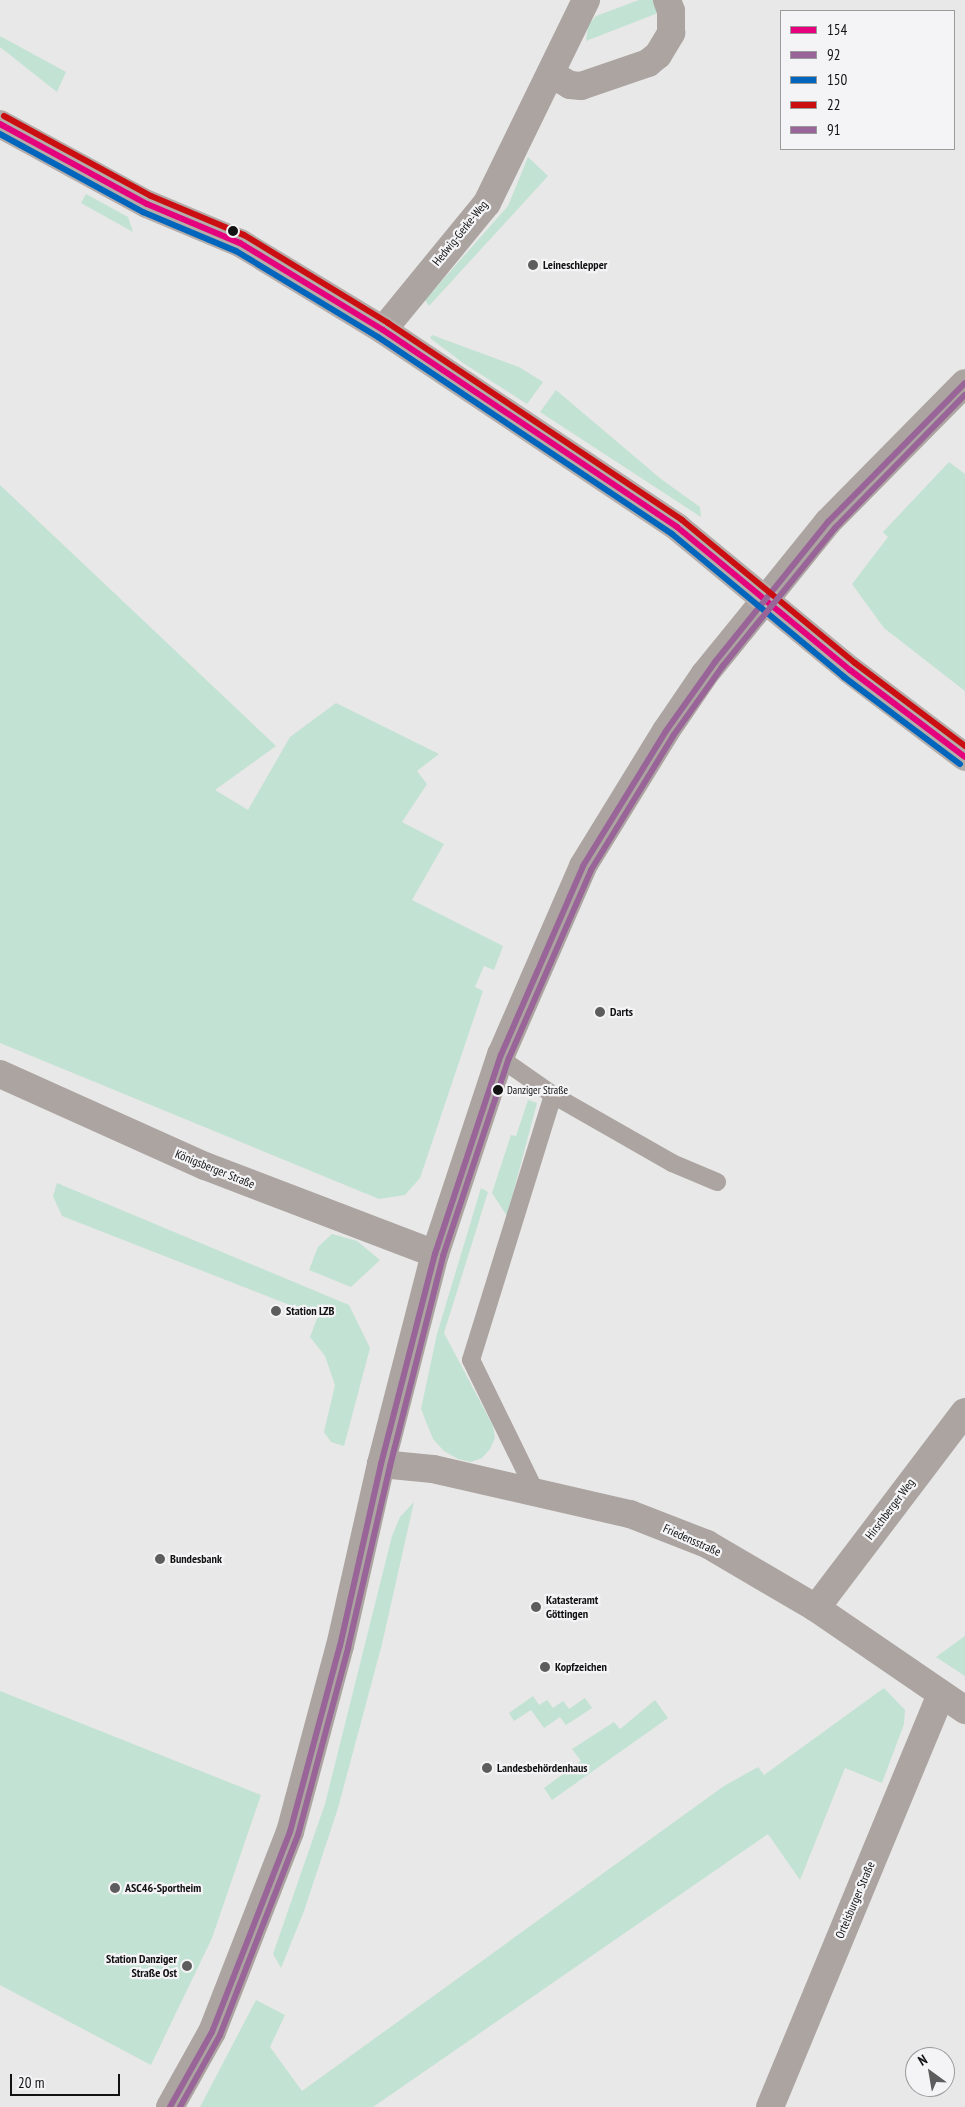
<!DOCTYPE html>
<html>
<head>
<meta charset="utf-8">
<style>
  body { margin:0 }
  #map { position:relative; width:965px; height:2107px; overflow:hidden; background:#e8e8e8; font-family:"PT Sans Narrow",sans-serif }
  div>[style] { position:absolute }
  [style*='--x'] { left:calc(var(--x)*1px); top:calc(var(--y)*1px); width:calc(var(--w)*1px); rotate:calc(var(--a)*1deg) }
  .green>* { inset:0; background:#c2e2d3 }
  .service>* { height:18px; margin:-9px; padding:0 9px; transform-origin:9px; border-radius:9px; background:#aca4a0 }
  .minor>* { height:28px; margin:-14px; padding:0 14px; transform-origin:14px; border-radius:14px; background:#aca4a0 }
  .tertiary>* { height:28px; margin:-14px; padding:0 14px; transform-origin:14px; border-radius:14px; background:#aca4a0 }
  .secondary>* { height:28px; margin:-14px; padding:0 14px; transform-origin:14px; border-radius:14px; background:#b4adaa }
  .bus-1>* { height:6px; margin:-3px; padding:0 3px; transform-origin:3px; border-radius:3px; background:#e5007d }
  .bus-2>* { height:6px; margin:-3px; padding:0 3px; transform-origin:3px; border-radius:3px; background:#996498 }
  .bus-3>* { height:6px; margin:-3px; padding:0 3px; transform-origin:3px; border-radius:3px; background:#0065bd }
  .bus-4>* { height:6px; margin:-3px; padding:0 3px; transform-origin:3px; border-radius:3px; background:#cb0e11 }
  .bus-5>* { height:6px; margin:-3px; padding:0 3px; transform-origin:3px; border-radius:3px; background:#996498 }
  .dots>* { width:14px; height:14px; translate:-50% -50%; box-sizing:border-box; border:2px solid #f4f4f6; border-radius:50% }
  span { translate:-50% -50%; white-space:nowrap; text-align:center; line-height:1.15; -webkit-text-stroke:4.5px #f4f4f6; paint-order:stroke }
  .bus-label { font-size:11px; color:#121213 }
  .left { translate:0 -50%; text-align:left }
  .street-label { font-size:12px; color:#121213 }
  .poi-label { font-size:12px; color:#121213; font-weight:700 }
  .right { translate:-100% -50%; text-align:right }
  .legend { position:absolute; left:780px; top:10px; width:175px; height:140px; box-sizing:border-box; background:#f4f4f6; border:1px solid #9a9a9b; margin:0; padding:6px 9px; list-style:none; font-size:15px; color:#121213 }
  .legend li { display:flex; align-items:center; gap:10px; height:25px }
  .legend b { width:25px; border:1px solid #9a9a9b }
  .north { position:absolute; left:905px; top:2047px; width:50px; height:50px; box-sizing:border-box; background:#f4f4f6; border:1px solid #9a9a9b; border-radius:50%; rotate:328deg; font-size:14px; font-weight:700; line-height:20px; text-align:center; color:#121213 }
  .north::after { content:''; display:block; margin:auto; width:18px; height:22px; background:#5d5d5e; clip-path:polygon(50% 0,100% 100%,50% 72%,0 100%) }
  .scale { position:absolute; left:10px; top:2074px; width:110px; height:22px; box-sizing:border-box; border:2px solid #121213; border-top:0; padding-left:6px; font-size:15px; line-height:18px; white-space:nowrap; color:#121213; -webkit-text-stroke:4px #f4f4f6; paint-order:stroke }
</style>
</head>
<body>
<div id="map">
  <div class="green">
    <i style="clip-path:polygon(639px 0,656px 0,658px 13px,586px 41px,588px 26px,596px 16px)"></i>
    <i style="clip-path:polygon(0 36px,66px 72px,57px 92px,0 47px)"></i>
    <i style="clip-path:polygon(528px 157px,548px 176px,429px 306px,425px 300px,508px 206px)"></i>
    <i style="clip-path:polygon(86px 194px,128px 217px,133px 232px,81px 203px)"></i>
    <i style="clip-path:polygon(432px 335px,519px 367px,543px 382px,527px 404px,463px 363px,430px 338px)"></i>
    <i style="clip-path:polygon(556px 390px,661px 479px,700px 507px,701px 517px,540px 412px)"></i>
    <i style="clip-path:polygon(949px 462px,965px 474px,965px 691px,884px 628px,852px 584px,888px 537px,883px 532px)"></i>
    <i style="clip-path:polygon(0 485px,276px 746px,215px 790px,248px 810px,290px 737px,336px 703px,439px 754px,417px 771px,427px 784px,402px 822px,444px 844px,412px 900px,503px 946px,494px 970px,484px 966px,475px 987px,483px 991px,420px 1178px,405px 1195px,379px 1199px,0 1043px)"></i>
    <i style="clip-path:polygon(528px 1100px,537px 1103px,507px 1216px,492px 1193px,511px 1135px,516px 1136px)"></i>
    <i style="clip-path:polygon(57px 1183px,349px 1305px,370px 1348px,344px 1446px,331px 1442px,324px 1432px,335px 1385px,325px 1356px,310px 1337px,318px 1316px,62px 1216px,53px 1196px)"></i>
    <i style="clip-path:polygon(481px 1188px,488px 1192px,444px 1333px,493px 1426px,495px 1438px,490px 1449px,482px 1458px,471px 1462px,458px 1459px,444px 1451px,433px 1439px,421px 1409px,437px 1334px)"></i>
    <i style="clip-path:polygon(332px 1234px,357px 1241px,380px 1260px,351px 1287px,309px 1270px,318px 1247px)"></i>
    <i style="clip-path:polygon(414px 1502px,382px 1644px,338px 1808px,304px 1911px,281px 1968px,273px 1954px,325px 1804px,392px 1536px,400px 1517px)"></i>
    <i style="clip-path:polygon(965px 1636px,965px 1676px,936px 1657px)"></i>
    <i style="clip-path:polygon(884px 1688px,905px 1710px,904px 1724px,882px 1783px,845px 1768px,800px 1880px,768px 1834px,373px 2107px,200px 2107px,256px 2000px,285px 2015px,270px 2047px,302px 2091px,724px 1786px,758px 1767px,764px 1775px)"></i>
    <i style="clip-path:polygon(0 1691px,261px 1795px,212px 1938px,151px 2065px,0 1985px)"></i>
    <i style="clip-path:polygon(533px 1696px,539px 1705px,547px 1700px,553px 1708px,563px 1701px,569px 1709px,585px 1698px,592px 1708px,566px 1725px,560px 1717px,544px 1728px,531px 1710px,514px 1721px,509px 1713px)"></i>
    <i style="clip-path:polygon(655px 1700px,668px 1718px,552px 1800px,544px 1788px,581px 1761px,572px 1749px,614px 1722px,620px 1729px)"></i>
  </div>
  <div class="service">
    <i style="--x:500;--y:1058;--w:65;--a:34.9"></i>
    <i style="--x:553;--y:1095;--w:137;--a:29.7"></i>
    <i style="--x:672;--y:1163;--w:49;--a:22.9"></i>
    <i style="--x:536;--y:1493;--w:148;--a:-116"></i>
    <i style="--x:471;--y:1360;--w:277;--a:-72.8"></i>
  </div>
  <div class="minor">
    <i style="--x:551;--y:74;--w:22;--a:30"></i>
    <i style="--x:570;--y:85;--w:11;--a:5"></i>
    <i style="--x:581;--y:86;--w:71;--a:-18.9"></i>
    <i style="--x:648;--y:63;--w:13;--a:-39"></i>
    <i style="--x:658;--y:55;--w:26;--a:-59"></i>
    <i style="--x:671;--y:33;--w:22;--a:-90"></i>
    <i style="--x:671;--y:11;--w:12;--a:-110"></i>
    <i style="--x:383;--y:330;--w:164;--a:-50.7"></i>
    <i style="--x:487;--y:203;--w:226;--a:-64"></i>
    <i style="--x:765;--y:600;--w:100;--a:-51.1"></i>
    <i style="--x:828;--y:522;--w:195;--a:-45.4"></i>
    <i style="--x:0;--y:1074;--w:225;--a:24.2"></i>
    <i style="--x:205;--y:1166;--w:246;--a:20.9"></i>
    <i style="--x:381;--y:1464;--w:52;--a:5.5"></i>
    <i style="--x:433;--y:1469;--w:202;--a:12.9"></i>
    <i style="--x:630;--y:1514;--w:83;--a:21.3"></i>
    <i style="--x:707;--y:1544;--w:126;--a:30.4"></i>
    <i style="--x:816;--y:1608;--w:181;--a:34.4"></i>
    <i style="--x:816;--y:1608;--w:246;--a:-52.8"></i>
    <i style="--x:770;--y:2107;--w:447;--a:-67.5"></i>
  </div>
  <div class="tertiary">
    <i style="--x:170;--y:2107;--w:86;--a:-60.8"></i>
    <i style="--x:212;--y:2032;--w:215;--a:-68.7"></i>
    <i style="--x:290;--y:1832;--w:193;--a:-75"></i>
    <i style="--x:340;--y:1646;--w:187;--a:-77.3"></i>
    <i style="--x:381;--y:1464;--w:217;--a:-75.6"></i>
    <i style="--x:435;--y:1254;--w:210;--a:-71.7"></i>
    <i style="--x:501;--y:1055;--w:206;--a:-66.5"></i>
    <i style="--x:583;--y:866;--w:158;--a:-58.4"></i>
    <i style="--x:666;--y:731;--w:68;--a:-55.8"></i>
    <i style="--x:704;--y:675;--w:97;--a:-50.9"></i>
  </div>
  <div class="secondary">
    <i style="--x:0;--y:124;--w:167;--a:28.6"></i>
    <i style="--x:147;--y:204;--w:101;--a:22.8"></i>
    <i style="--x:240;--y:243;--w:167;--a:31.3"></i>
    <i style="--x:383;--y:330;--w:354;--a:33.8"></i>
    <i style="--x:677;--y:527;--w:224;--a:39.6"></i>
    <i style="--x:850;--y:670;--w:144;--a:37.1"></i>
  </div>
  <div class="bus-1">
    <i style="--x:0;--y:124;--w:167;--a:28.6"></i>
    <i style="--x:147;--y:204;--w:101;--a:22.8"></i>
    <i style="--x:240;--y:243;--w:167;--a:31.3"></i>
    <i style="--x:383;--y:330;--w:354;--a:33.8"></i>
    <i style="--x:677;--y:527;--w:224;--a:39.6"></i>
    <i style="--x:850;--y:670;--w:144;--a:37.1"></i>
  </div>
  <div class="bus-2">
    <i style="--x:170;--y:2107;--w:86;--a:-60.8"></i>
    <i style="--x:212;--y:2032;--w:215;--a:-68.7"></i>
    <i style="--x:290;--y:1832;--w:193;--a:-75"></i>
    <i style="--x:340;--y:1646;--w:187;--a:-77.3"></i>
    <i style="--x:381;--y:1464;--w:217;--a:-75.6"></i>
    <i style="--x:435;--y:1254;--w:210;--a:-71.7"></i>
    <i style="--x:501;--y:1055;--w:206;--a:-66.5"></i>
    <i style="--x:583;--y:866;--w:158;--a:-58.4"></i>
    <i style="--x:666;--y:731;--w:85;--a:-54.6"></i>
    <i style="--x:715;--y:662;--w:180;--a:-51.1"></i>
    <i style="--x:828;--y:522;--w:195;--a:-45.4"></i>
  </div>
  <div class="bus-3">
    <i style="--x:0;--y:134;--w:163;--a:28.6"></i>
    <i style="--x:143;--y:212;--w:101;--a:22.8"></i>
    <i style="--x:236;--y:251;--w:166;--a:31.2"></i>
    <i style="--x:378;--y:337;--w:354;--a:33.8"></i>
    <i style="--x:672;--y:534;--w:224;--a:39.7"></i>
    <i style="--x:844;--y:677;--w:145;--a:36.9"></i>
  </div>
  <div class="bus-4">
    <i style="--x:4;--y:116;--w:167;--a:28.6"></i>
    <i style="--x:151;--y:196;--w:101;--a:22.8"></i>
    <i style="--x:244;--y:235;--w:169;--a:31.4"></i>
    <i style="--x:388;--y:323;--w:354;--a:33.8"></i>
    <i style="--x:682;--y:520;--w:224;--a:39.6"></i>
    <i style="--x:855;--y:663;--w:138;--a:37"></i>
  </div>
  <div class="bus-5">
    <i style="--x:180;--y:2107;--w:82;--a:-60.9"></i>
    <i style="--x:220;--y:2035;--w:215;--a:-68.7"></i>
    <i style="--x:298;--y:1835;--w:194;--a:-75"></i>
    <i style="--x:348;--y:1648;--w:187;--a:-77"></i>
    <i style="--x:390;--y:1466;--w:217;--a:-75.8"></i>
    <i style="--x:443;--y:1256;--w:209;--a:-71.6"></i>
    <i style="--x:509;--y:1058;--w:205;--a:-66.4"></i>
    <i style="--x:591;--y:870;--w:157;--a:-58.5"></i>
    <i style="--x:673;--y:736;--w:85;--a:-54.6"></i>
    <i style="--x:722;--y:667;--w:179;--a:-50.9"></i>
    <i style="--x:835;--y:528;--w:186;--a:-45.7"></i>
  </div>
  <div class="dots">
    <i style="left:233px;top:231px;background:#121213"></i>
    <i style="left:533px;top:265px;background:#5d5d5e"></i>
    <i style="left:600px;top:1012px;background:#5d5d5e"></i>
    <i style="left:498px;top:1090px;background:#121213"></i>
    <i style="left:276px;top:1311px;background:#5d5d5e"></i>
    <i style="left:160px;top:1559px;background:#5d5d5e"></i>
    <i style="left:536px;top:1607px;background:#5d5d5e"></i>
    <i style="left:545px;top:1667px;background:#5d5d5e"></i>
    <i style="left:487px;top:1768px;background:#5d5d5e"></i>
    <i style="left:115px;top:1888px;background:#5d5d5e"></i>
    <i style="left:187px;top:1966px;background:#5d5d5e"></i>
  </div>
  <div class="bus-label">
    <span class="left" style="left:507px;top:1090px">Danziger Straße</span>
  </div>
  <div class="street-label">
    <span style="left:460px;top:233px;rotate:-51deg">Hedwig-Gerke-Weg</span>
    <span style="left:215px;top:1169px;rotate:22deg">Königsberger Straße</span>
    <span style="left:890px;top:1509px;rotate:-53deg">Hirschberger Weg</span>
    <span style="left:692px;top:1540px;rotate:24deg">Friedensstraße</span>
    <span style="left:855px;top:1900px;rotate:-67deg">Ortelsburger Straße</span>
  </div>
  <div class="poi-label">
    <span class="left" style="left:543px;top:265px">Leineschlepper</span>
    <span class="left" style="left:610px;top:1012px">Darts</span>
    <span class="left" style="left:286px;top:1311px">Station LZB</span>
    <span class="left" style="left:170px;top:1559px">Bundesbank</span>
    <span class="left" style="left:546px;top:1607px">Katasteramt<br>Göttingen</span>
    <span class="left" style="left:555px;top:1667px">Kopfzeichen</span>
    <span class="left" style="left:497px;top:1768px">Landesbehördenhaus</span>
    <span class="left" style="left:125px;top:1888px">ASC46-Sportheim</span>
    <span class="right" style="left:177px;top:1966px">Station Danziger<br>Straße Ost</span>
  </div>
  <ul class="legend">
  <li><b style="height:6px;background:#e5007d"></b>154</li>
  <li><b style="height:6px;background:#996498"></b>92</li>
  <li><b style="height:6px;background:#0065bd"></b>150</li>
  <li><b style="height:6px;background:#cb0e11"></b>22</li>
  <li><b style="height:6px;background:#996498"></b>91</li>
  </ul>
  <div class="north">N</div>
  <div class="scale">20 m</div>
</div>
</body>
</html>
